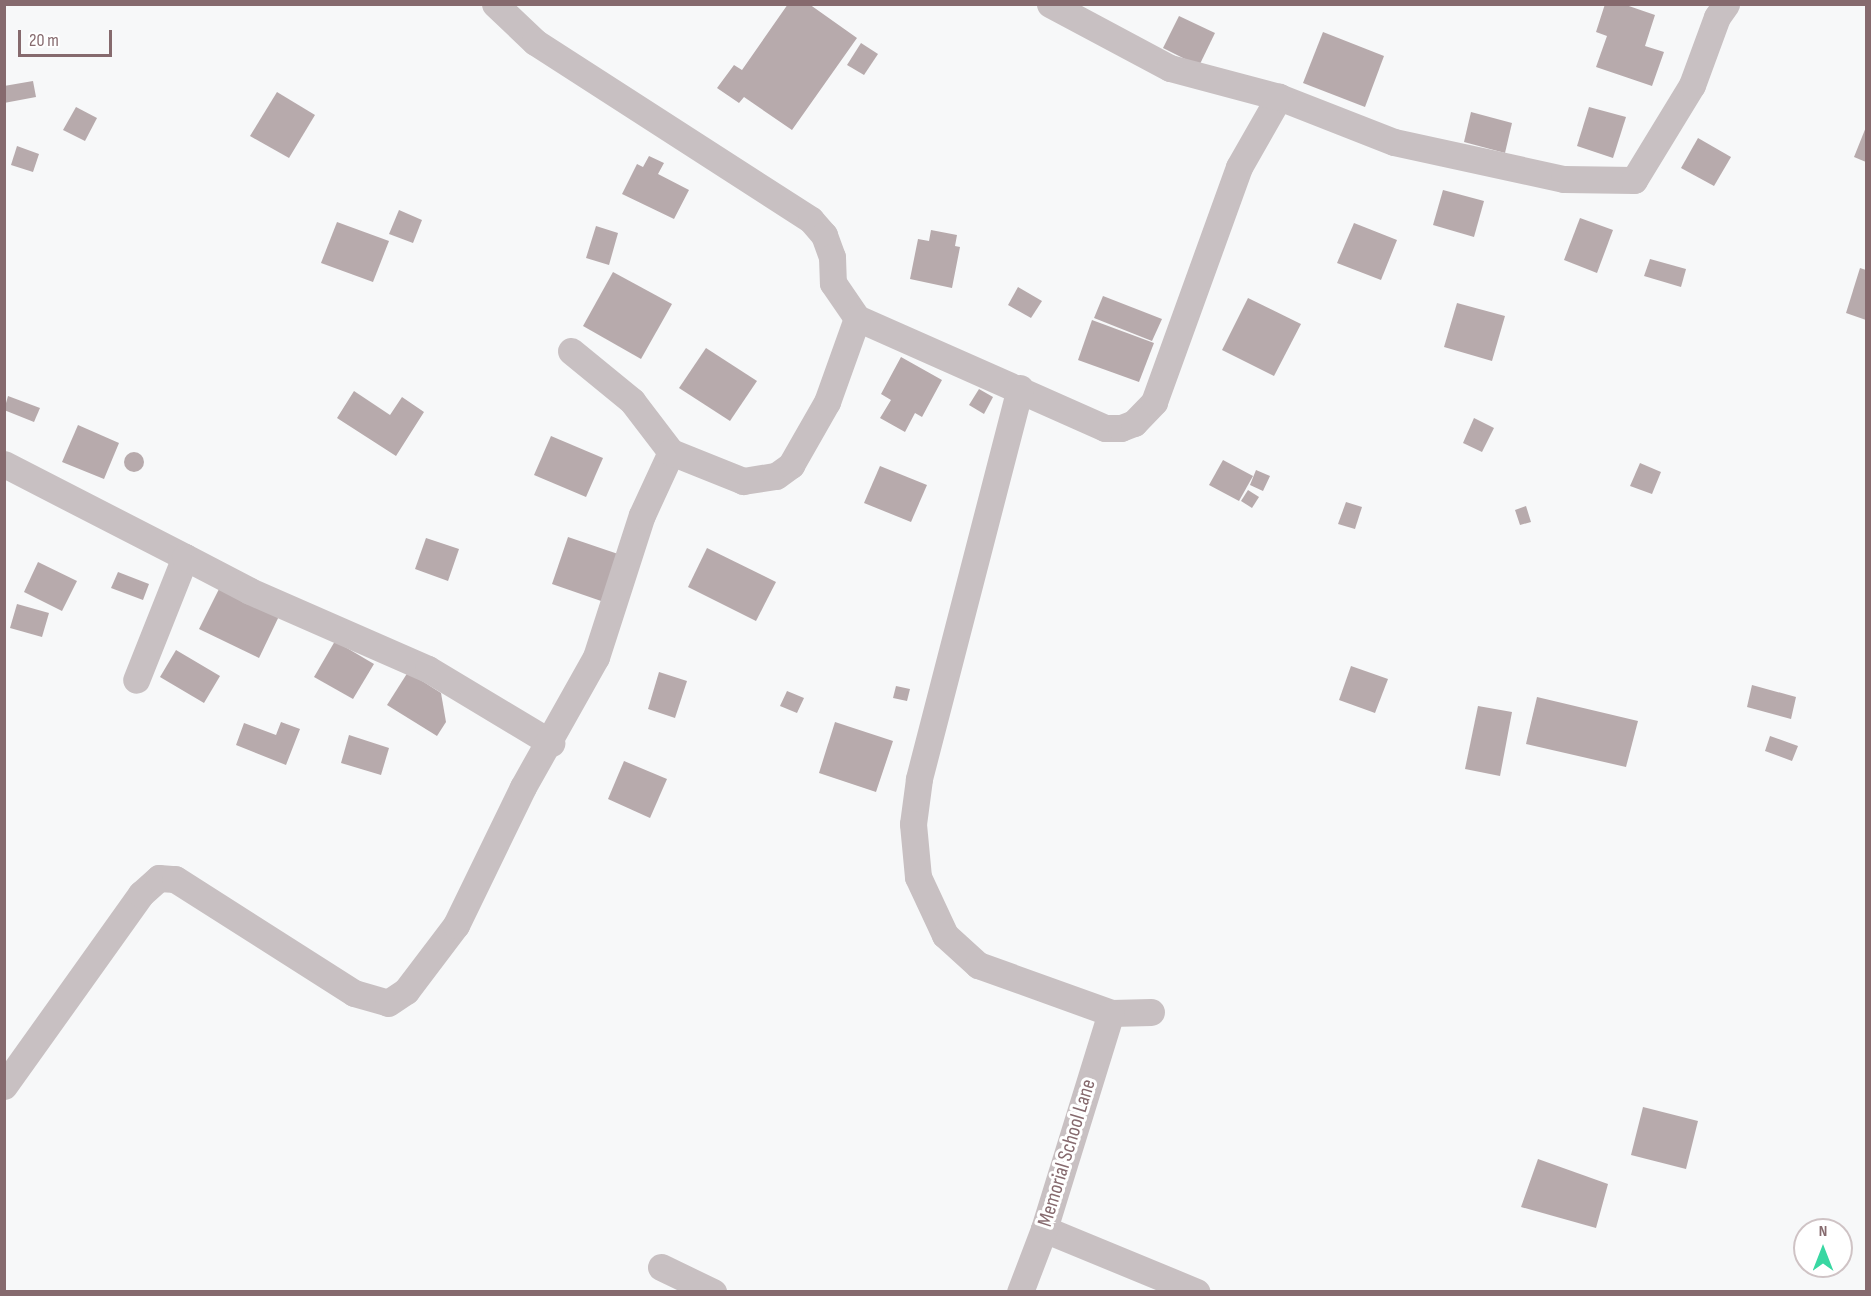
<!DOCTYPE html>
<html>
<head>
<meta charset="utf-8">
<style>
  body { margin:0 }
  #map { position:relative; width:1871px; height:1296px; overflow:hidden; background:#f7f8f9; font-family:"Sofia Sans Condensed",sans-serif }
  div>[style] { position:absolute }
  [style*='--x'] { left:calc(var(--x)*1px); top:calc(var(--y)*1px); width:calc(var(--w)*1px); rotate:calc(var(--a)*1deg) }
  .building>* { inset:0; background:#b7aaac }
  .round { border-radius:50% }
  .minor>* { height:27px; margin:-13.5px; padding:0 13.5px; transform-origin:13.5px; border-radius:13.5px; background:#c8c0c2 }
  span { translate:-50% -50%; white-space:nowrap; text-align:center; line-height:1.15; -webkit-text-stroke:6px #fff; paint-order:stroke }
  .street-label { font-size:21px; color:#866a6e }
  .frame { position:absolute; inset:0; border:6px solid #866a6e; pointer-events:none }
  .north { position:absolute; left:1793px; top:1218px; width:60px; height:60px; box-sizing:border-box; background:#fff; border:2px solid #cfc3c5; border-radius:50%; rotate:0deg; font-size:16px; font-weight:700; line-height:24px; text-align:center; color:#866a6e }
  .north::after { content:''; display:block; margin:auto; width:21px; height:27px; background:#39d7a2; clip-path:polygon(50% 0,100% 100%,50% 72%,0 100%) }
  .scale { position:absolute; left:18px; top:30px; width:94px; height:27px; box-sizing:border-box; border:3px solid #866a6e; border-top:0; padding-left:8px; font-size:18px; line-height:21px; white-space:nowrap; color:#866a6e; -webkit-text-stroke:4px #fff; paint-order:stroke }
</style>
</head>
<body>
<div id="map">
  <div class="building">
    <i style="clip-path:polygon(788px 4px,809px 4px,857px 38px,792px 130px,744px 97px,739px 103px,717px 88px,734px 65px,742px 70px)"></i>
    <i style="clip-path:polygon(1605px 4px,1623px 4px,1655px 15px,1645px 46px,1664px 52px,1652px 86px,1596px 67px,1607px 36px,1596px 32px)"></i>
    <i style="clip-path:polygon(1179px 16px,1215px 33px,1199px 66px,1163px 48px)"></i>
    <i style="clip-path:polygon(1323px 32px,1384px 56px,1365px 107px,1303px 83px)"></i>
    <i style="clip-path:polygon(861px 43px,878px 54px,864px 75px,847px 65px)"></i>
    <i style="clip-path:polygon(33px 81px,36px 97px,4px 103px,4px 86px)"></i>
    <i style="clip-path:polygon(277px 92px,315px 115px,289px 158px,250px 136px)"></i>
    <i style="clip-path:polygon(76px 107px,97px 118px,85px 141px,63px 130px)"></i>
    <i style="clip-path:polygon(1589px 107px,1626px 117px,1613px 158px,1577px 146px)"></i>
    <i style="clip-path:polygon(1471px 112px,1512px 123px,1505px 153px,1464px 142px)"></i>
    <i style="clip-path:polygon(1866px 127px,1866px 162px,1854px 157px)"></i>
    <i style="clip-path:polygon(1698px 138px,1731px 157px,1714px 186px,1681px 168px)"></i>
    <i style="clip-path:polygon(17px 146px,39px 154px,33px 172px,11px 165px)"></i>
    <i style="clip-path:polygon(649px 156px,664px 163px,658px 174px,689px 190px,674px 219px,622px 194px,637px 164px,643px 167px)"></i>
    <i style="clip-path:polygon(1443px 190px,1484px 201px,1474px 237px,1433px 225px)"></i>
    <i style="clip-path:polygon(399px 210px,422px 220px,413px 243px,389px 234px)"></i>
    <i style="clip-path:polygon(1580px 218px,1613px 230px,1597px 273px,1564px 260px)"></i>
    <i style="clip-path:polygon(337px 222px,389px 241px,373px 282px,321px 263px)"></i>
    <i style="clip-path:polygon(1354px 223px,1397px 240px,1381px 280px,1337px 263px)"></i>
    <i style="clip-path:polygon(596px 226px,618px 233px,609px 265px,586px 258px)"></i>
    <i style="clip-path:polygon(931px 230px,957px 235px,955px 246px,960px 247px,952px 288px,910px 279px,918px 239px,929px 241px)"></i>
    <i style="clip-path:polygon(1650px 259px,1686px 269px,1681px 287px,1644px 276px)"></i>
    <i style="clip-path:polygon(1860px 268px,1866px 270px,1866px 320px,1846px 313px)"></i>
    <i style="clip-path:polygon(613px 272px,672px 304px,641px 359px,583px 326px)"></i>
    <i style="clip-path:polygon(1018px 287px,1042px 301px,1031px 318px,1008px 305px)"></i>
    <i style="clip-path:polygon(1103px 296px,1162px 319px,1152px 341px,1094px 318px)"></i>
    <i style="clip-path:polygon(1248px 298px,1301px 324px,1274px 376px,1222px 350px)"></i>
    <i style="clip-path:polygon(1457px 303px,1505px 316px,1492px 361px,1444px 347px)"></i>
    <i style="clip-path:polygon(1092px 320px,1154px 343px,1139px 382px,1078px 360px)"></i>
    <i style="clip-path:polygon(706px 348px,757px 381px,730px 421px,679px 388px)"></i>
    <i style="clip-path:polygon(901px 357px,942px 380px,922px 417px,915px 413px,905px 432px,880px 418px,891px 400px,881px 394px)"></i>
    <i style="clip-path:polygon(979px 389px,993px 397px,984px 414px,969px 405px)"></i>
    <i style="clip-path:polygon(354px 391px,390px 415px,402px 397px,424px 412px,396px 456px,337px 418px)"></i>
    <i style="clip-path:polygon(8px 396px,40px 408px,34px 422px,4px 410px)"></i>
    <i style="clip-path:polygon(1474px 418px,1494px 428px,1482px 452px,1463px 443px)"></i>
    <i style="clip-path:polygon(78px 425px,119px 443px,104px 479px,62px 462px)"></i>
    <i style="clip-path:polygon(551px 436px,603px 458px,586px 497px,534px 475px)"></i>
    <i class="round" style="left:124px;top:452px;width:20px;height:20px"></i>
    <i style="clip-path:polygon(1223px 460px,1253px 476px,1239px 501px,1209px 485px)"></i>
    <i style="clip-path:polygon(1640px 463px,1661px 472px,1652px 494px,1630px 486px)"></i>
    <i style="clip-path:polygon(880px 466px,927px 485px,911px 522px,864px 503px)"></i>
    <i style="clip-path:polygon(1256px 470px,1270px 476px,1263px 491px,1250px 485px)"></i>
    <i style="clip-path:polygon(1248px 490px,1259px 497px,1252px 508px,1241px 501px)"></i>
    <i style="clip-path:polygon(1346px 502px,1362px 507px,1355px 529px,1338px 524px)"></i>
    <i style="clip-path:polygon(1526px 506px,1531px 522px,1520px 525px,1515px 510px)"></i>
    <i style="clip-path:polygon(568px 537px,621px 555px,604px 602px,552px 584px)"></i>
    <i style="clip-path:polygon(426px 538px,459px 549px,448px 581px,415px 569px)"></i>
    <i style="clip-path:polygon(707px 548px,776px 582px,756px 621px,688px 587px)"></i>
    <i style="clip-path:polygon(38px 562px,77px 581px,62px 611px,24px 592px)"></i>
    <i style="clip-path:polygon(118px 572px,149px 584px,143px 600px,111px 588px)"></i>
    <i style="clip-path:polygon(222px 583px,281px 612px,259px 658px,199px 629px)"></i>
    <i style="clip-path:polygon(17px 604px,49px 613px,42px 637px,10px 628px)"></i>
    <i style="clip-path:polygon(335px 641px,374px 664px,353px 699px,314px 677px)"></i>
    <i style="clip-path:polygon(176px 650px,220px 676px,204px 703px,160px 677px)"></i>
    <i style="clip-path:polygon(1351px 666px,1388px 679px,1375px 713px,1339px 700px)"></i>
    <i style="clip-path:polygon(408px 672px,441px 693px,446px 722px,437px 736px,387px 705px)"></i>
    <i style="clip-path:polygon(659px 672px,687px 681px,675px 718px,648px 709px)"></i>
    <i style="clip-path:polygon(1752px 685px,1796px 697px,1791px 719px,1747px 707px)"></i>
    <i style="clip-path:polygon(896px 686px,910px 689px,907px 701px,893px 698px)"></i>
    <i style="clip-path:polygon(787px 691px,804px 698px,797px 713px,780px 706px)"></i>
    <i style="clip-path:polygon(1537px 697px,1638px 721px,1626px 767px,1526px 744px)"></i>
    <i style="clip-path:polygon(1478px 706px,1512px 712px,1500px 776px,1465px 769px)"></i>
    <i style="clip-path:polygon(281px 722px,300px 729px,286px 765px,236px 745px,244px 723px,276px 735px)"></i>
    <i style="clip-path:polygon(835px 722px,893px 741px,876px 792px,819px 773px)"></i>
    <i style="clip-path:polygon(349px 735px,389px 748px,381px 775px,341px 763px)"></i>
    <i style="clip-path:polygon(1770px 736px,1798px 746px,1792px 761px,1765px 751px)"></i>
    <i style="clip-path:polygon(624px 761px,667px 779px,650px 818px,608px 799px)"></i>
    <i style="clip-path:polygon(1643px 1107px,1698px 1121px,1686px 1169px,1631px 1155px)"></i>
    <i style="clip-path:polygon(1538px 1159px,1608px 1184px,1596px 1228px,1521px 1207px)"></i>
  </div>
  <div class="minor">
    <i style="--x:495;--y:4;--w:55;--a:43.5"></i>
    <i style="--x:535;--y:42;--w:328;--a:32.8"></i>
    <i style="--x:811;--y:220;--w:20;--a:49"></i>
    <i style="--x:824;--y:235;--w:23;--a:70"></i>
    <i style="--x:832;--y:257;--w:26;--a:88"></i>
    <i style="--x:833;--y:283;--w:42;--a:55.6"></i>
    <i style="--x:857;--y:318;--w:271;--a:23.9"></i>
    <i style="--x:1105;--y:428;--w:16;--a:0"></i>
    <i style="--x:1121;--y:428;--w:14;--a:-21"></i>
    <i style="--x:1134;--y:423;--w:29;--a:-46"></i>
    <i style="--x:1154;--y:402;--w:250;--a:-70.1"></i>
    <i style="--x:1239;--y:167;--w:81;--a:-60.3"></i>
    <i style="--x:1279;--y:97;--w:123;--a:21.4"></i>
    <i style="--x:1394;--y:142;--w:174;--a:12.3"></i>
    <i style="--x:1564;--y:179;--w:70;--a:0.8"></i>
    <i style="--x:1634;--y:180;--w:111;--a:-58.6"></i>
    <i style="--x:1692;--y:85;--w:72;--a:-69.8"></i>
    <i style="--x:1717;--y:17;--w:16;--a:-55"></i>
    <i style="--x:1050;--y:4;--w:136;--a:28.1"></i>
    <i style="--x:1170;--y:68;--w:113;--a:14.9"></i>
    <i style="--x:571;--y:351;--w:79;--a:39.3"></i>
    <i style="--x:632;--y:401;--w:64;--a:52.6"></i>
    <i style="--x:1020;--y:388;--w:404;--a:104.5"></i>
    <i style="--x:919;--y:779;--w:45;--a:97.6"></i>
    <i style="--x:913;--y:824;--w:53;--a:84.6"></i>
    <i style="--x:918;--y:877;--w:64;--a:65"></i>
    <i style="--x:945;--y:935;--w:45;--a:42.3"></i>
    <i style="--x:978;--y:965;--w:141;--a:19.8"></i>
    <i style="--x:1111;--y:1013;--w:40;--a:-1.4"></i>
    <i style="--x:4;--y:464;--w:203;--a:27.2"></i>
    <i style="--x:185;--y:557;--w:132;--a:111.7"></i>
    <i style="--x:185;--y:557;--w:73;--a:27.6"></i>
    <i style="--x:250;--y:591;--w:194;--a:23.7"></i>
    <i style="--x:428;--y:669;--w:144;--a:31"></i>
    <i style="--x:4;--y:1086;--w:236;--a:-54.5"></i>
    <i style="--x:141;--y:894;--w:24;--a:-42"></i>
    <i style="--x:159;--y:878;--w:16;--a:4"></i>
    <i style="--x:175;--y:879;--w:212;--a:32.5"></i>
    <i style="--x:354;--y:993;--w:35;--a:16"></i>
    <i style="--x:388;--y:1003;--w:22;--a:-34"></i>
    <i style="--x:406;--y:991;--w:83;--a:-52.9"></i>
    <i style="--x:456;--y:925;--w:153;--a:-64.1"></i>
    <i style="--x:523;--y:787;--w:149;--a:-60.7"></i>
    <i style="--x:596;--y:657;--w:149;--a:-72.1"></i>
    <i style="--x:642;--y:515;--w:69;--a:-65.3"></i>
    <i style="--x:671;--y:452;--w:78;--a:21.9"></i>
    <i style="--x:743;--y:481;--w:33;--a:-9"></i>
    <i style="--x:776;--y:476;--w:19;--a:-36"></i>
    <i style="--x:791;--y:465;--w:73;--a:-60.3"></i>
    <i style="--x:827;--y:402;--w:89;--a:-70.3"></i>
    <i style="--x:1044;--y:1229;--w:165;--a:22.4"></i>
    <i style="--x:661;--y:1267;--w:58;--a:25.7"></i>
    <i style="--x:1020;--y:1292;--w:67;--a:-69.1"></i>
    <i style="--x:1044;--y:1229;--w:226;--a:-72.8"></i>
  </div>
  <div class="street-label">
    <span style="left:1067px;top:1153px;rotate:-73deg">Memorial School Lane</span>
  </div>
  <div class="frame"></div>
  <div class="north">N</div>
  <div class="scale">20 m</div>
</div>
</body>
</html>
